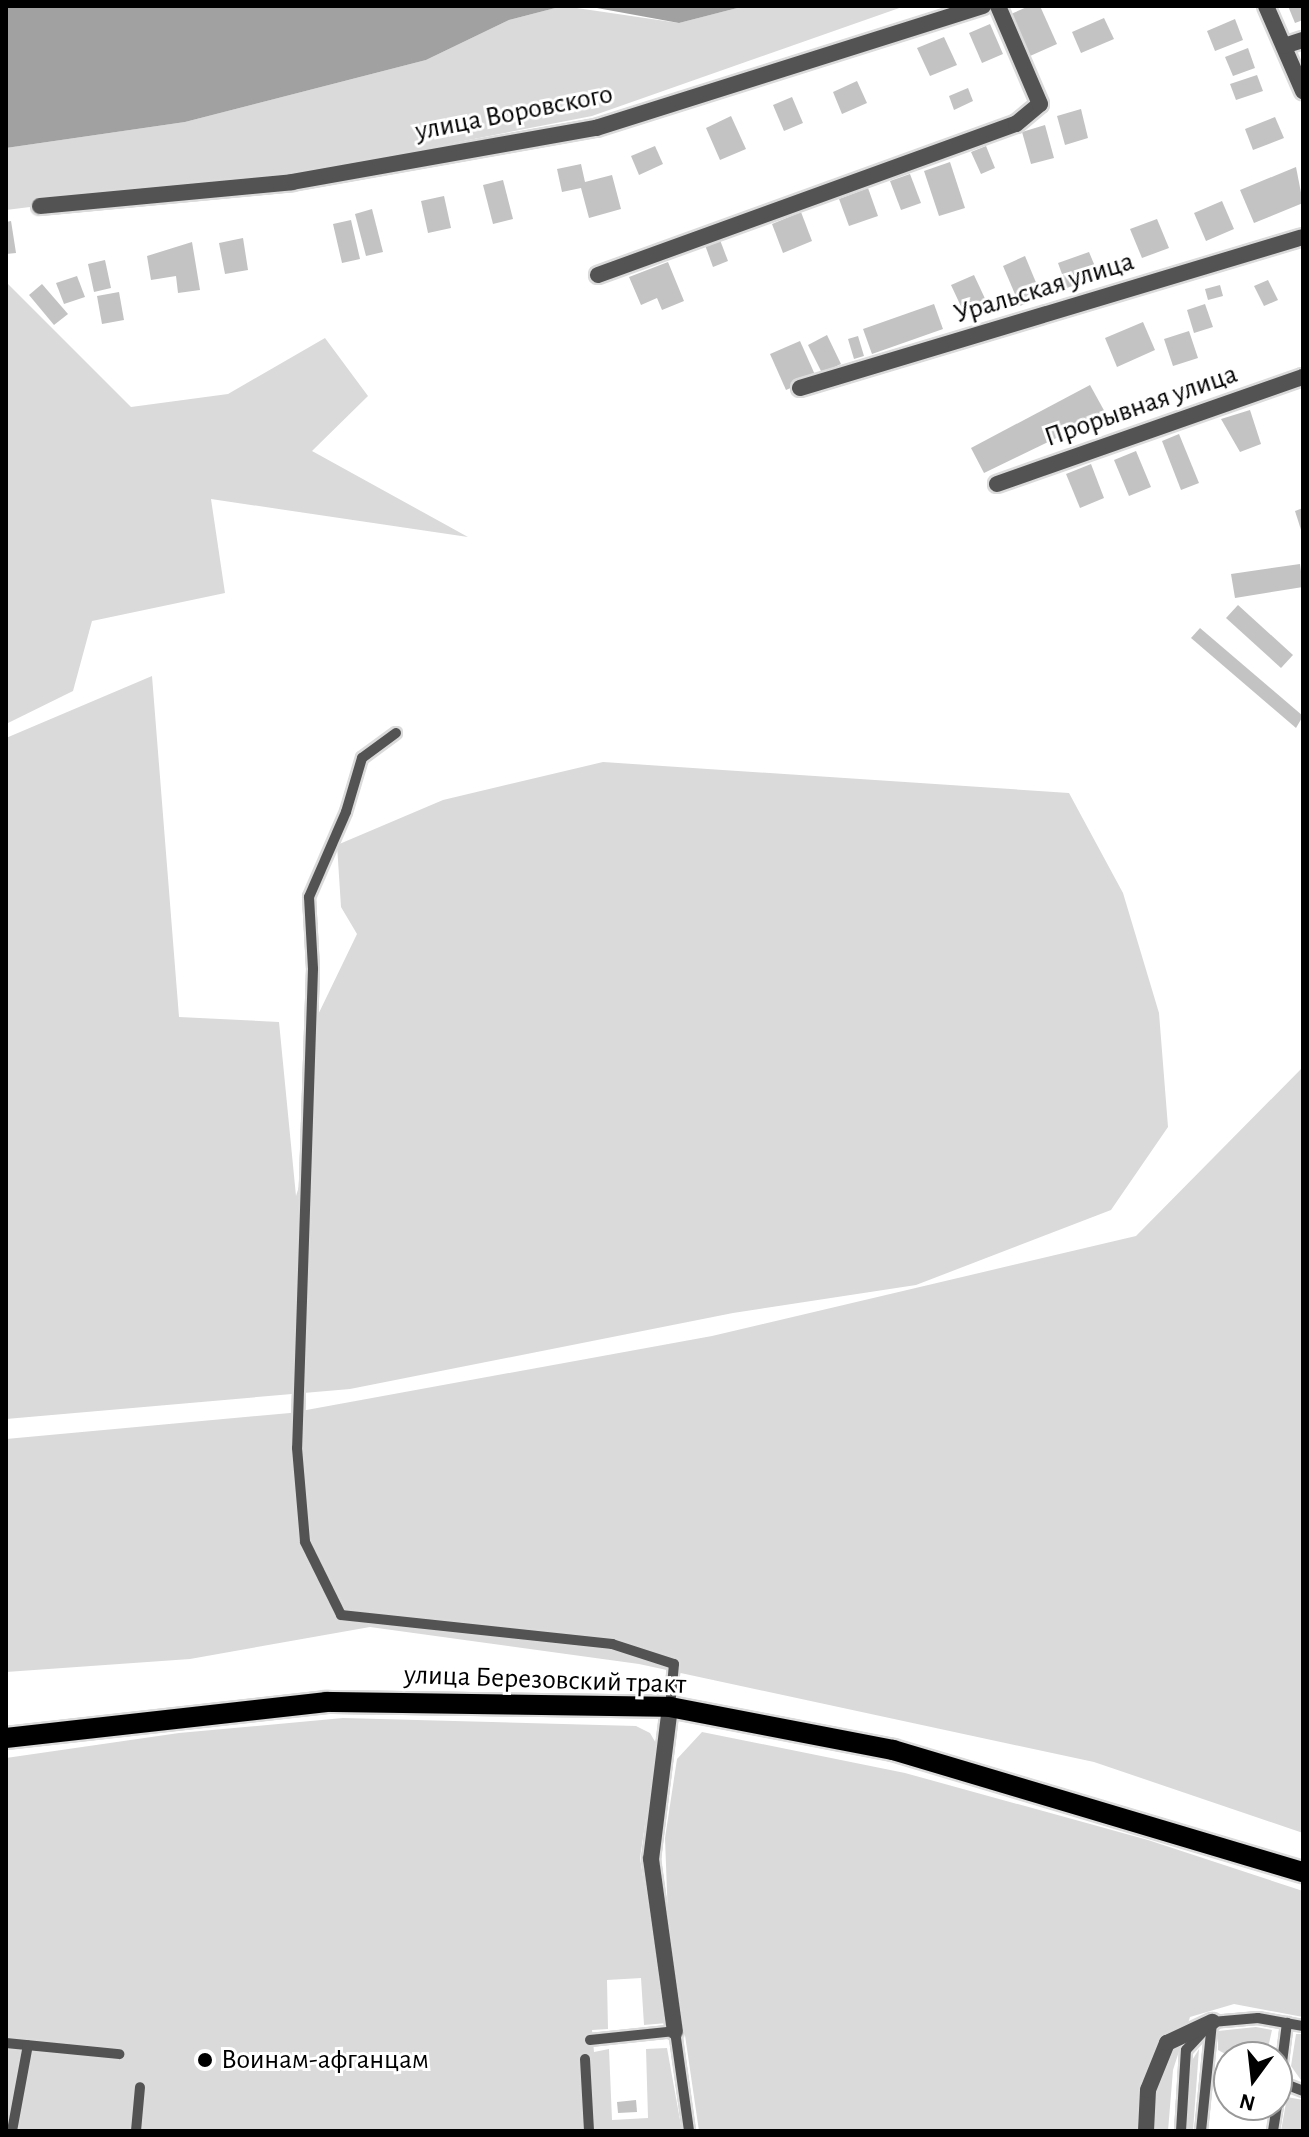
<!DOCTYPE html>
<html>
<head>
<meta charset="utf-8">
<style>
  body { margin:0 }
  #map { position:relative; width:1309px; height:2137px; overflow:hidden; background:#fff; font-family:"Alegreya Sans",sans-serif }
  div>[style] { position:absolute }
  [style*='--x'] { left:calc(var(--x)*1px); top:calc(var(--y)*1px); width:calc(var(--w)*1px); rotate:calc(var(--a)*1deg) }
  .green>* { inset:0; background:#dadada }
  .water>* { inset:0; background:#a1a1a1 }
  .building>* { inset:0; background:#c3c3c3 }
  .roads { filter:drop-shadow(2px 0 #dbdbdb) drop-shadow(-2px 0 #dbdbdb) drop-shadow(0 2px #dbdbdb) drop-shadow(0 -2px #dbdbdb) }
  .service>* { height:10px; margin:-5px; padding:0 5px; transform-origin:5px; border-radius:5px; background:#535353 }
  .minor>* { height:16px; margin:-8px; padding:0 8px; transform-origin:8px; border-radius:8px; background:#535353 }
  .primary>* { height:20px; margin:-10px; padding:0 10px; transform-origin:10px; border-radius:10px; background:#000 }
  .dots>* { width:22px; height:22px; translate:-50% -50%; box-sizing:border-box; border:4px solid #fff; border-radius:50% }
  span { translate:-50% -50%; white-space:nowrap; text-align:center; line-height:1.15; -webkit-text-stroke:6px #fff; paint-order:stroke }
  .street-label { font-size:28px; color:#000 }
  .poi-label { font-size:28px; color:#000 }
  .left { translate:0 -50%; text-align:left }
  .frame { position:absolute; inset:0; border:8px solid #000; pointer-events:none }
  .north { position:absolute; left:1213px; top:2041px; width:80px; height:80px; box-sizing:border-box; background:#fff; border:2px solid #999; border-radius:50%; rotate:195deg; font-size:22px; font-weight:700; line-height:32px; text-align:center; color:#000 }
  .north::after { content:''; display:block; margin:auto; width:28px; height:36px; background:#000; clip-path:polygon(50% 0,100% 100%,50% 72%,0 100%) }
</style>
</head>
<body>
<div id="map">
  <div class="green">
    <i style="clip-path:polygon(563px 6px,679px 23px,745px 6px,905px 6px,592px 116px,293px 174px,6px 210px,6px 148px,185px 122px,426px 60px,509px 20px)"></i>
    <i style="clip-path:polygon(6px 282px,131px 407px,228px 394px,325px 338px,368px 396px,312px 451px,468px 537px,211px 499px,225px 593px,92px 621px,73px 691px,6px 724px)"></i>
    <i style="clip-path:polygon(152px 676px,179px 1017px,279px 1022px,296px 1196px,307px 1161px,315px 1021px,357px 934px,341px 907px,337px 845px,443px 800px,603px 762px,1069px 793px,1123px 893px,1159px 1013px,1168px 1127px,1111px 1210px,916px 1285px,733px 1313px,350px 1389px,6px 1419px,6px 738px)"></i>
    <i style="clip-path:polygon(1303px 1067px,1303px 1833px,1094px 1762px,639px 1664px,370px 1627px,190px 1659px,6px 1672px,6px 1439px,290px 1413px,712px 1336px,1136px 1236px)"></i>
    <i style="clip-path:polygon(343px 1718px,636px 1726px,650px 1733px,657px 1745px,640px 1858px,667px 2023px,644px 2025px,641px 1978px,607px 1980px,608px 2029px,592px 2030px,594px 2052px,609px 2049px,612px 2120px,648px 2118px,646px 2049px,667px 2048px,682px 2131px,6px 2131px,6px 1758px,179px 1733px)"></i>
    <i style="clip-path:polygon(702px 1732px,905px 1773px,1148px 1840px,1303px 1891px,1303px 2017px,1234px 2004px,1190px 2017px,1173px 2070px,1168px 2131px,699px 2131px,668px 1919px,665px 1838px,677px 1759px)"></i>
    <i style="clip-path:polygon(1256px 2027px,1272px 2030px,1266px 2057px,1231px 2057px,1218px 2050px,1218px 2031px)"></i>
    <i style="clip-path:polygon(1296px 2034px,1303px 2034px,1303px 2083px,1291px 2066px)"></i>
    <i style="clip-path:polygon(1199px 2049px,1193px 2131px,1186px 2131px,1188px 2067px)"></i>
    <i style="clip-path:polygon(1287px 2097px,1303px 2100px,1303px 2130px,1281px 2131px)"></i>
  </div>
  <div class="water">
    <i style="clip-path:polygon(6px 6px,563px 6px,509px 20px,426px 60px,185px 122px,6px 148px)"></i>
    <i style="clip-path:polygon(586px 6px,745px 6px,679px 23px)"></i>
  </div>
  <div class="building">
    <i style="clip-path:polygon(1029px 6px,1040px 6px,1057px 44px,1030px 56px,1011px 14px)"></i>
    <i style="clip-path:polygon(1288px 6px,1303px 6px,1303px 20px,1295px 23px)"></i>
    <i style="clip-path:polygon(1104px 18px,1114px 39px,1081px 53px,1072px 32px)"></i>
    <i style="clip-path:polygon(1235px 19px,1243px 40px,1215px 51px,1207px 31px)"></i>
    <i style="clip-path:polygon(990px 24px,1003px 54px,982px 63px,969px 33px)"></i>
    <i style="clip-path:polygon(944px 37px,957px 65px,930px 76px,917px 48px)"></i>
    <i style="clip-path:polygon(1248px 48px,1255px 68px,1233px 76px,1225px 57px)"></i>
    <i style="clip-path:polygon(1257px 75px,1263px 91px,1236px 100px,1230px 84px)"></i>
    <i style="clip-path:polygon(857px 81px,867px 103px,842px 114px,833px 92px)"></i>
    <i style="clip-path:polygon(968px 88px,973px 101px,954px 110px,949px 96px)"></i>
    <i style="clip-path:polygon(792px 97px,803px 123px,784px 131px,773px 105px)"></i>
    <i style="clip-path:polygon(1081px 109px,1088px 138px,1065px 145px,1057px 116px)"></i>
    <i style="clip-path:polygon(731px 116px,746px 149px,720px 160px,706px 128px)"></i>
    <i style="clip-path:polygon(1275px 117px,1284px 138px,1253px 150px,1245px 129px)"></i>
    <i style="clip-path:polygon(1045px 125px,1054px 158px,1031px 164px,1022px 132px)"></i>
    <i style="clip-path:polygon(655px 146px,663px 164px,639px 175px,631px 156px)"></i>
    <i style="clip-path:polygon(986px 146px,995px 168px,981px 174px,971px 152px)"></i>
    <i style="clip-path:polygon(950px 162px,965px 208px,939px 216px,924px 171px)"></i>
    <i style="clip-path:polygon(581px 164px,585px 182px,612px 175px,621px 209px,589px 218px,581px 188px,562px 192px,557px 169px)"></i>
    <i style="clip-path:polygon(1296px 167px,1303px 203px,1254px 223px,1240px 190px)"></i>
    <i style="clip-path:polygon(910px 174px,921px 203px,901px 210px,890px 181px)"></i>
    <i style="clip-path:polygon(503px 180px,513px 219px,493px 224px,483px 185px)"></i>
    <i style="clip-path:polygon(868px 188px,878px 216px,849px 226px,839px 199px)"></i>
    <i style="clip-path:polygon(444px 196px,451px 228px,428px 233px,421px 201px)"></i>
    <i style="clip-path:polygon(1222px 201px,1234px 229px,1206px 241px,1194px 213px)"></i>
    <i style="clip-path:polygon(372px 209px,383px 252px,366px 256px,355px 214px)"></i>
    <i style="clip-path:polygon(801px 212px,812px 241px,783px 253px,772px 224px)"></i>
    <i style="clip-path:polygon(1157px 219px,1169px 248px,1142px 258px,1130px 229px)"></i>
    <i style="clip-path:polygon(351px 220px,360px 259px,342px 263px,333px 224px)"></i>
    <i style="clip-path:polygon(11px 221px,16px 253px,6px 254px,6px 222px)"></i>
    <i style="clip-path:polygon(243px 238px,248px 270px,225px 274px,219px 243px)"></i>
    <i style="clip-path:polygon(720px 240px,728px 261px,713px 267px,705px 245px)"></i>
    <i style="clip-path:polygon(192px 242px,200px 290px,178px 293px,176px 276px,151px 280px,147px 256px)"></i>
    <i style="clip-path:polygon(1089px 252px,1099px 276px,1067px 288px,1058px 263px)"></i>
    <i style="clip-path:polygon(1025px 256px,1042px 297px,1020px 306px,1003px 266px)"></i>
    <i style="clip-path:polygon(105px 260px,111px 288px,94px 292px,88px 264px)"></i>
    <i style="clip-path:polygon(668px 262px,684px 301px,662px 310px,657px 298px,641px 305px,629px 277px)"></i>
    <i style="clip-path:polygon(974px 275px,988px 305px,965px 315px,951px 285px)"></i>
    <i style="clip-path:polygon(77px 276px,85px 297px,64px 304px,56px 283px)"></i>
    <i style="clip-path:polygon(1268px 280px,1278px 300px,1264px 306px,1254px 286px)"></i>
    <i style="clip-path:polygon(42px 284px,68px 314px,54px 325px,29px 295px)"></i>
    <i style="clip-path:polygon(1220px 285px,1223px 296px,1208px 300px,1205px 289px)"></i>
    <i style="clip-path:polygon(119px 292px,124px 320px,102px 324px,97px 296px)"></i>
    <i style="clip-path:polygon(934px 304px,943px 329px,872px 354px,863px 329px)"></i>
    <i style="clip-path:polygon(1205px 304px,1213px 327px,1194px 333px,1187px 310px)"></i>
    <i style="clip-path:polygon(1143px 322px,1155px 350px,1117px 367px,1105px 338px)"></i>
    <i style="clip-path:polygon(1189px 331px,1198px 358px,1173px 366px,1164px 339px)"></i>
    <i style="clip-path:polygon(827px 335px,841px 364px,822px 373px,808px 345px)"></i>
    <i style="clip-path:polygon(858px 336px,864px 356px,854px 359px,848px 339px)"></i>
    <i style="clip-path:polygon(800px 341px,816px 377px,786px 390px,770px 354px)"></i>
    <i style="clip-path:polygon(1090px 385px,1106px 414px,984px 473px,971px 448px)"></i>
    <i style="clip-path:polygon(1250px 410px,1261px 444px,1240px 452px,1221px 419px)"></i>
    <i style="clip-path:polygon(1179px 434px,1199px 483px,1181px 490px,1162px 441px)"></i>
    <i style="clip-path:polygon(1136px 451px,1151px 487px,1129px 496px,1114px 460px)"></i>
    <i style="clip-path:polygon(1091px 464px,1104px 498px,1080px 508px,1066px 474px)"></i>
    <i style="clip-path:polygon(1303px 508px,1303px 533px,1302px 533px,1295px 511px)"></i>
    <i style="clip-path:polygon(1300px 564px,1303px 587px,1235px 598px,1231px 574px)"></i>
    <i style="clip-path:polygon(1238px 605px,1293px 655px,1281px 668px,1226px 618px)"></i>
    <i style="clip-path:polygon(1200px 628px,1303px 716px,1296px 728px,1191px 638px)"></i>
    <i style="clip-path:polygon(636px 2100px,637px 2112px,618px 2113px,617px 2102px)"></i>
  </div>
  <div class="roads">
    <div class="service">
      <i style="--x:396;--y:733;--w:42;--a:143.7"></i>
      <i style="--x:362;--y:758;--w:56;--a:106.5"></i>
      <i style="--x:346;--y:812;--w:93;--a:113.5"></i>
      <i style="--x:309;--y:897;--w:72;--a:86.8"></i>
      <i style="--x:313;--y:969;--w:479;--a:91.9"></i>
      <i style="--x:297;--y:1448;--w:94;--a:85.1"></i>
      <i style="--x:305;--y:1542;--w:81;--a:63.7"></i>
      <i style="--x:341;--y:1615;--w:273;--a:6.1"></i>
      <i style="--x:612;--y:1644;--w:65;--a:17.9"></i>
      <i style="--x:674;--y:1664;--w:43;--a:95.3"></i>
      <i style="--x:590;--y:2040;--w:85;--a:-6"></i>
      <i style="--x:675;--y:2031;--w:101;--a:82"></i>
      <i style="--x:6;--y:2043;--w:114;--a:5.6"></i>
      <i style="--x:585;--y:2059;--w:72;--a:86.8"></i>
      <i style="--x:1280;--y:2082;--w:25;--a:21"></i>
      <i style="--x:1277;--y:2102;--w:80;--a:-82.8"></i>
      <i style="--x:12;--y:2131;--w:87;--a:-79.5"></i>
      <i style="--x:136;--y:2131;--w:44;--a:-84.8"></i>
      <i style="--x:1181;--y:2131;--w:81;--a:-86.5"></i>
      <i style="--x:1186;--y:2050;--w:38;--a:-47"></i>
      <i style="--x:1212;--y:2022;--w:46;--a:-5"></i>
      <i style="--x:1258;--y:2018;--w:46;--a:10.1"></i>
      <i style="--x:1201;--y:2131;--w:110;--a:-84.2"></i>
      <i style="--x:1273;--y:2131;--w:26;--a:-81"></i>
    </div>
    <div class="minor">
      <i style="--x:1266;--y:6;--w:93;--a:66.5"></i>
      <i style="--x:1284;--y:46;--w:20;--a:-18"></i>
      <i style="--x:40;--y:206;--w:253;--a:-5.4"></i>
      <i style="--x:292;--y:182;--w:309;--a:-10.1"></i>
      <i style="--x:596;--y:128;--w:406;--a:-17.5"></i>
      <i style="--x:598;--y:275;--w:444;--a:-19.9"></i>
      <i style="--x:1016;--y:124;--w:31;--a:-40"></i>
      <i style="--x:1040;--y:104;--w:107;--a:-113.2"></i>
      <i style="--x:800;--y:388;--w:525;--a:-16.71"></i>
      <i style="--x:997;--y:484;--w:324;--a:-19.3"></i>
      <i style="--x:670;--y:1707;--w:153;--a:97.1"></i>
      <i style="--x:651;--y:1859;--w:174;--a:82.1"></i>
      <i style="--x:1146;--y:2131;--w:41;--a:-87.2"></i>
      <i style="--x:1148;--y:2090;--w:51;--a:-68"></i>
      <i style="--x:1167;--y:2043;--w:50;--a:-25"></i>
    </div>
    <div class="primary">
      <i style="--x:6;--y:1738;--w:322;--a:-6.4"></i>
      <i style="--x:326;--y:1702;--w:344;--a:0.8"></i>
      <i style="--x:670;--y:1707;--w:227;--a:10.9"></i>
      <i style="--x:893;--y:1750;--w:428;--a:16.6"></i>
    </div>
  </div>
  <div class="dots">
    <i style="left:205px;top:2060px;background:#000"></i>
  </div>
  <div class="street-label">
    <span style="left:514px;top:113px;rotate:-11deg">улица Воровского</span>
    <span style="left:1044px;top:288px;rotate:-17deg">Уральская улица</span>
    <span style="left:1141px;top:406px;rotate:-19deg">Прорывная улица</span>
    <span style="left:545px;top:1680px;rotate:2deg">улица Березовский тракт</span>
  </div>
  <div class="poi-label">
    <span class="left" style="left:221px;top:2060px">Воинам-афганцам</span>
  </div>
  <div class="frame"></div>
  <div class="north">N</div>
</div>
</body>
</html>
